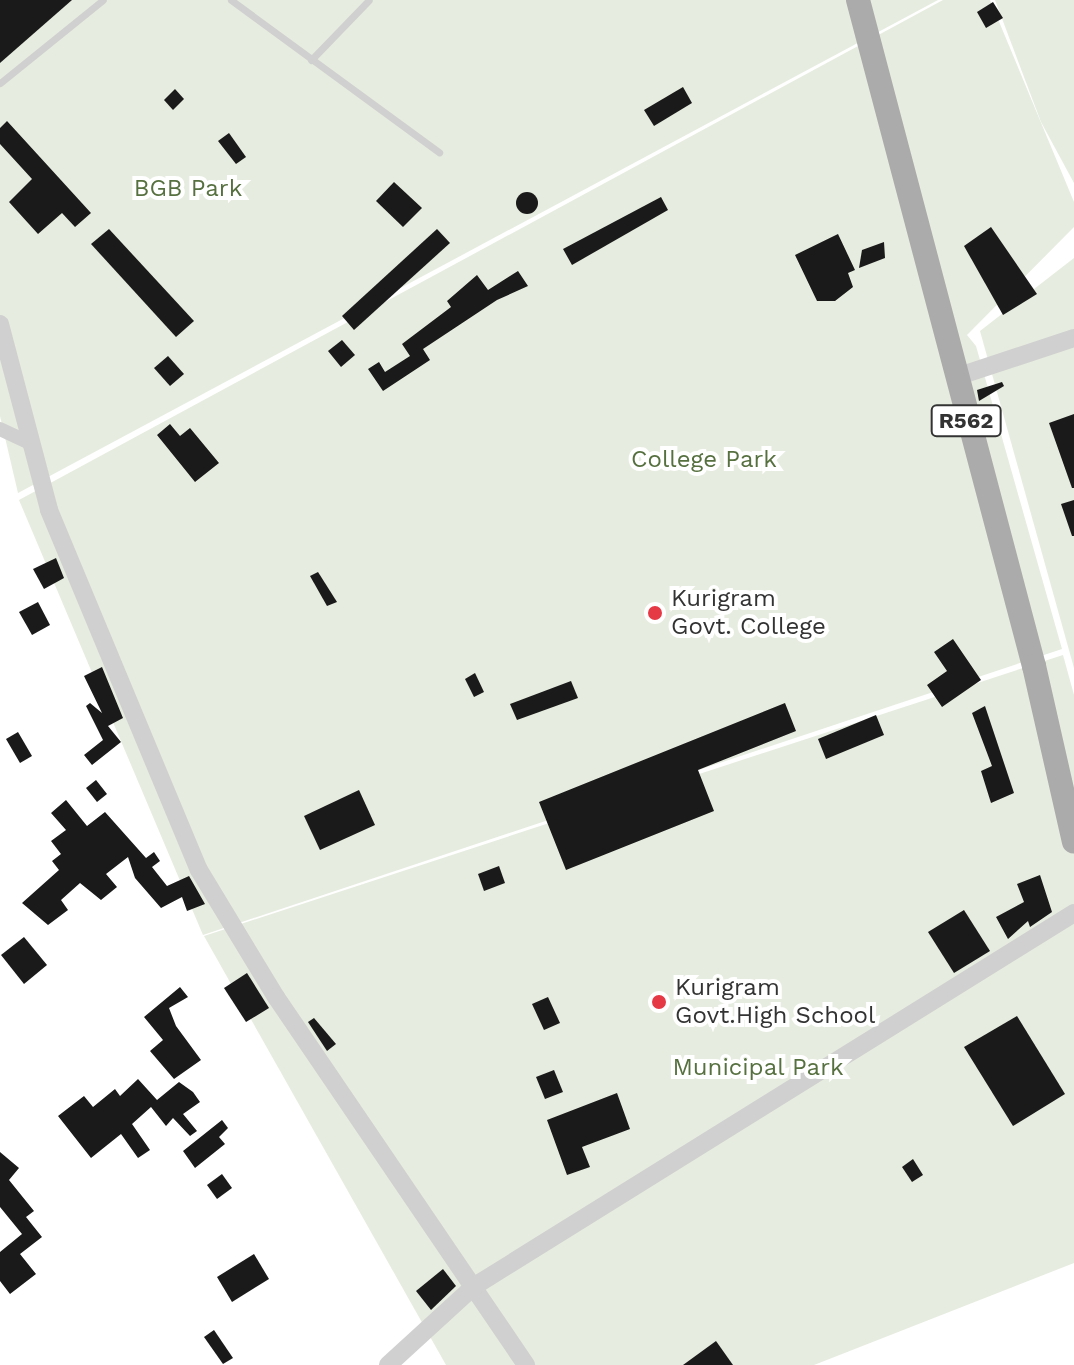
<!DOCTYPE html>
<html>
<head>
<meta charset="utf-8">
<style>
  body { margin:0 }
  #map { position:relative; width:1074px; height:1365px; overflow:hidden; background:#fff; font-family:"Work Sans",sans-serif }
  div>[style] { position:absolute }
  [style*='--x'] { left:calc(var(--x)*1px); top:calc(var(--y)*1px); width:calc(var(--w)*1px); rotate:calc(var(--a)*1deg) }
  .green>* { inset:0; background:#e6ecdf }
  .building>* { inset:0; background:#1a1a1a }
  .round { border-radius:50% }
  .service>* { height:7px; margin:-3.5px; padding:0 3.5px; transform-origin:3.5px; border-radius:3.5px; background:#d0d0d0 }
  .minor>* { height:14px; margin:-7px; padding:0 7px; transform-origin:7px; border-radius:7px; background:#d0d0d0 }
  .tertiary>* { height:18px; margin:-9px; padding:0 9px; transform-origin:9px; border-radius:9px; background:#d0d0d0 }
  .primary>* { height:24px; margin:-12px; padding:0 12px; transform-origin:12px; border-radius:12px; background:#ababab }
  .dots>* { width:22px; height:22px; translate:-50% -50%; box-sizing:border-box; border:4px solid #fff; border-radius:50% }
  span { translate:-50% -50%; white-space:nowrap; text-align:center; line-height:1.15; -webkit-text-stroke:8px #fff; paint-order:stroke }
  .shield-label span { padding:2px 6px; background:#fff; border:2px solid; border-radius:6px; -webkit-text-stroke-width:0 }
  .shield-label { font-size:22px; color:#333; font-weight:700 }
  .park-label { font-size:24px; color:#56703f }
  .poi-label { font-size:24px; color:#333 }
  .left { translate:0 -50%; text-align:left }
</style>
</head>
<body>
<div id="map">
  <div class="green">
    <i style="clip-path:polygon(0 0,938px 0,18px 493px,0 416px)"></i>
    <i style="clip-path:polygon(943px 0,990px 0,1074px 202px,1074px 227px,967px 335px,976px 346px,1062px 649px,203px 935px,19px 500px)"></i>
    <i style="clip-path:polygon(995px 0,1074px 0,1074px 183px,1041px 122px)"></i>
    <i style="clip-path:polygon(1074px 258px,1074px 668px,980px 331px)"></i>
    <i style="clip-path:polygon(1063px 655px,1074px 695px,1074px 1263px,814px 1365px,446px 1365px,204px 936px)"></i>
  </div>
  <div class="building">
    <i style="clip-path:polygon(0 0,72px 0,0 63px)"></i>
    <i style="clip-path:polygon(993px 2px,1003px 18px,986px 28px,977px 12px)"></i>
    <i style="clip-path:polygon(683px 87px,692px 103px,654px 126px,644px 110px)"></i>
    <i style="clip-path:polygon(175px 89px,184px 99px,173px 110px,164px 100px)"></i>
    <i style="clip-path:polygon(7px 121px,91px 213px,75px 227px,62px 213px,38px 234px,9px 202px,32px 179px,0 144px,0 128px)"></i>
    <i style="clip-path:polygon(229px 133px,246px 157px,236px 164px,218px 141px)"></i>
    <i style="clip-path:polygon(394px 182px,422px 208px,403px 227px,376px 201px)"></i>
    <i class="round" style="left:516px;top:192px;width:22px;height:22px"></i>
    <i style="clip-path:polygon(661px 197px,668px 210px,572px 265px,563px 249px)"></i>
    <i style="clip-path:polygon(991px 227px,1037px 294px,1003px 315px,964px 246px)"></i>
    <i style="clip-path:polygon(109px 229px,194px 321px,176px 337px,91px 244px)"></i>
    <i style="clip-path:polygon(437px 229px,450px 243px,354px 330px,342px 316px)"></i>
    <i style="clip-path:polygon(838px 234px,855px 270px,848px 273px,853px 287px,835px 301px,817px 301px,795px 255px)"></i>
    <i style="clip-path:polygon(884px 242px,885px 258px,859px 268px,862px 250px)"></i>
    <i style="clip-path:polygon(518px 271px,528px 286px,497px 300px,423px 349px,430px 360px,383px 391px,368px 369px,379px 362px,385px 372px,410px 356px,402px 344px,451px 307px,447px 301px,477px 275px,488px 290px)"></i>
    <i style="clip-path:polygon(342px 340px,355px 355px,341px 367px,328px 351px)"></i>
    <i style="clip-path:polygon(168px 356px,184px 374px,170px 386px,154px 368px)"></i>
    <i style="clip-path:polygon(1002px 382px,1004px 386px,979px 401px,977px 390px)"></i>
    <i style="clip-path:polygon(1074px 414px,1074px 488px,1072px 488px,1049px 423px)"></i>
    <i style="clip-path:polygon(170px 424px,180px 436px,190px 428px,219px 463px,195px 482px,157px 435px)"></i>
    <i style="clip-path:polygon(1074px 500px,1074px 536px,1072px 536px,1061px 504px)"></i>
    <i style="clip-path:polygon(56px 558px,64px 578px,44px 589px,33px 569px)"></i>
    <i style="clip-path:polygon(318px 572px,337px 602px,327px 606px,310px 576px)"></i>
    <i style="clip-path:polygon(38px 602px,50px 625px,32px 635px,19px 612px)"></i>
    <i style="clip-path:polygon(953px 639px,981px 680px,942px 707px,927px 685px,947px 671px,934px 652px)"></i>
    <i style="clip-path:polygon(102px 667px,123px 718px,108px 726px,121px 742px,92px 765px,84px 755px,103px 740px,86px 706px,90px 703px,102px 713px,84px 676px)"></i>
    <i style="clip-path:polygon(475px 673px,484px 692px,474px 697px,465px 679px)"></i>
    <i style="clip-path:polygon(571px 681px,578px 698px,517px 720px,510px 704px)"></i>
    <i style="clip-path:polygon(785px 703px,796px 731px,698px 770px,714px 811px,566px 870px,539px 802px)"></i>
    <i style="clip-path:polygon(985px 706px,1014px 793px,991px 803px,981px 771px,992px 766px,972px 713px)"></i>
    <i style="clip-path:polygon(876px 715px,884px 735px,826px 759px,818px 739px)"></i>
    <i style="clip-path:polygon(18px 732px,32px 756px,20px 763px,6px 739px)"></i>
    <i style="clip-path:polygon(96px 780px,107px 794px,97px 802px,86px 788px)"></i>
    <i style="clip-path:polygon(359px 790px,375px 825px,320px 850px,304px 816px)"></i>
    <i style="clip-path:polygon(66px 800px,87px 826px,105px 812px,146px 858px,154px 852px,160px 861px,152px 867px,167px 886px,189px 876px,205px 904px,187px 911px,182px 897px,161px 908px,135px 878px,128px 857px,106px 874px,117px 887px,101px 900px,80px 883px,61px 900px,68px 910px,48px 925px,22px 903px,59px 870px,52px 861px,61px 854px,51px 841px,66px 830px,51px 813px)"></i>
    <i style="clip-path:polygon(499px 866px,505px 883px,484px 891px,478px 874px)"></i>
    <i style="clip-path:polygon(1040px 875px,1052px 912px,1030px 927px,1028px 921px,1008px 939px,996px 917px,1024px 902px,1017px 884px)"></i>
    <i style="clip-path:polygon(964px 910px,990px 951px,954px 973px,928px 932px)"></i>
    <i style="clip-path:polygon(24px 937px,47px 965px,24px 984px,1px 955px)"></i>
    <i style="clip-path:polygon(247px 973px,269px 1008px,246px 1022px,224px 988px)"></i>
    <i style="clip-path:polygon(180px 987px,188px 997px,169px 1008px,176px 1026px,201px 1060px,174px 1079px,150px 1051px,163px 1040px,144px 1017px)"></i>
    <i style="clip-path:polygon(548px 997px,560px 1023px,544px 1030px,532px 1004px)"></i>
    <i style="clip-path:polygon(1017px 1016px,1065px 1094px,1013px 1126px,964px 1047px)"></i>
    <i style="clip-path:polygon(314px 1018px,336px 1044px,327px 1051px,308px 1022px)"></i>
    <i style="clip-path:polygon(554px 1070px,563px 1092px,545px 1099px,536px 1077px)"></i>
    <i style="clip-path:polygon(138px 1079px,157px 1100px,179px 1082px,193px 1092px,200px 1102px,183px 1114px,197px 1131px,190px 1136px,173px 1118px,166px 1126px,151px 1107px,132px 1124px,150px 1150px,138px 1158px,121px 1134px,91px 1158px,58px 1116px,84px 1096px,93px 1107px,115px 1089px,120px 1096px)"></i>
    <i style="clip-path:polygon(617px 1093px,630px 1129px,582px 1147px,590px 1167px,567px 1175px,547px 1120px)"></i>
    <i style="clip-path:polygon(222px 1120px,228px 1128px,219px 1137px,225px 1144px,195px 1168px,183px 1151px)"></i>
    <i style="clip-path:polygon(0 1152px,19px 1168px,9px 1180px,34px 1211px,26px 1217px,42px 1237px,20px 1254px,36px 1274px,10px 1294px,0 1281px,0 1252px,22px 1234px,0 1207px)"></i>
    <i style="clip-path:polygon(913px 1159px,923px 1175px,912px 1182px,902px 1167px)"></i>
    <i style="clip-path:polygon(222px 1174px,232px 1188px,217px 1199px,207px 1185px)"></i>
    <i style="clip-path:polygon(254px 1254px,269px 1279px,232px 1302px,217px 1277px)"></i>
    <i style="clip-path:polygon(443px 1269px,456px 1286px,431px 1310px,416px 1291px)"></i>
    <i style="clip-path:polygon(214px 1330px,233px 1358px,223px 1364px,204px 1337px)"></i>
    <i style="clip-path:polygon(716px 1341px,733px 1365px,683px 1365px)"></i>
  </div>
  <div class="service">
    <i style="--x:231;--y:0;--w:258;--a:36.2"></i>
    <i style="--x:311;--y:60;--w:83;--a:-46"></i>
    <i style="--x:0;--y:83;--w:132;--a:-38.9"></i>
  </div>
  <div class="minor">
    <i style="--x:0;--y:429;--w:35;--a:25"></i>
  </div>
  <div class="tertiary">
    <i style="--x:0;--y:324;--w:192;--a:75.2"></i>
    <i style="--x:49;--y:510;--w:390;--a:67.4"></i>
    <i style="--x:199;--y:870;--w:149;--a:58.8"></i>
    <i style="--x:276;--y:997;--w:445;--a:55.8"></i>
    <i style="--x:956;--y:377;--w:124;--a:-18.3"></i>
    <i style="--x:388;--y:1365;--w:115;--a:-42.5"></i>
    <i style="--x:473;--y:1287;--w:708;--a:-31.89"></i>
  </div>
  <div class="primary">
    <i style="--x:858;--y:0;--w:689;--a:75.2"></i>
    <i style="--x:1034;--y:666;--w:180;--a:77.2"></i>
  </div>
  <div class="dots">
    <i style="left:655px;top:613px;background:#e63946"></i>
    <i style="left:659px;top:1002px;background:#e63946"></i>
  </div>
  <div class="shield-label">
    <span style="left:966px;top:421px">R562</span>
  </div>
  <div class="park-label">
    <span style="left:188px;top:189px">BGB Park</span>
    <span style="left:704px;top:460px">College Park</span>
    <span style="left:758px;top:1068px">Municipal Park</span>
  </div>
  <div class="poi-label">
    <span class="left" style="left:671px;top:613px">Kurigram<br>Govt. College</span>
    <span class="left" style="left:675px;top:1002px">Kurigram<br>Govt.High School</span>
  </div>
</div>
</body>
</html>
